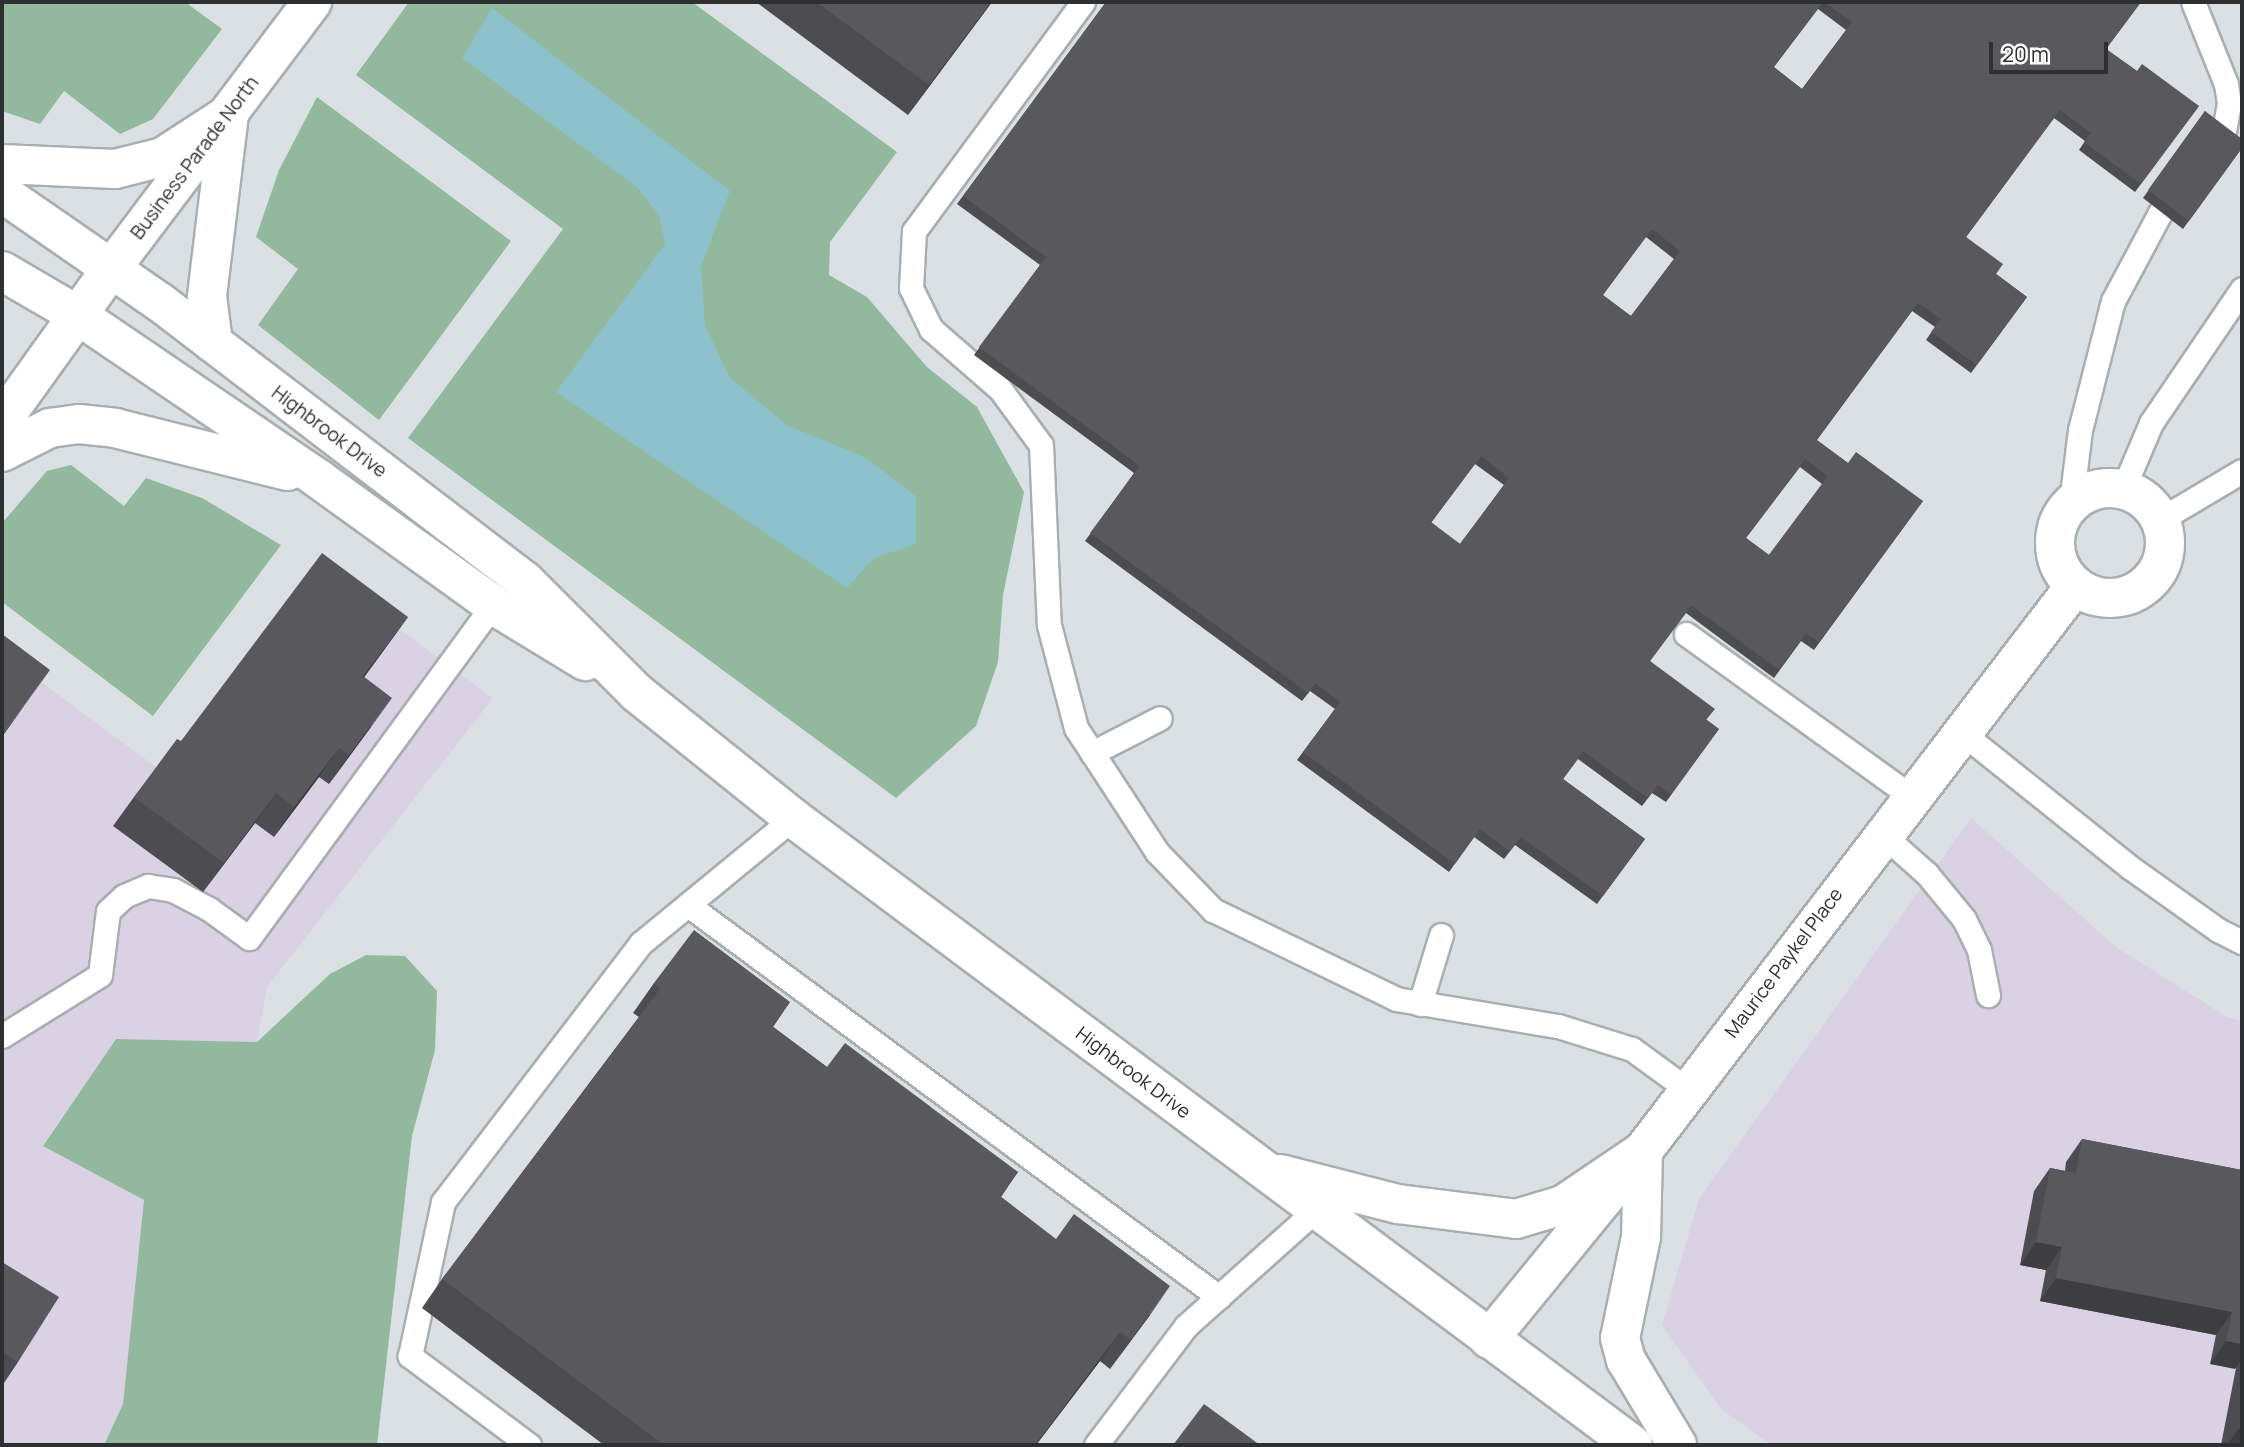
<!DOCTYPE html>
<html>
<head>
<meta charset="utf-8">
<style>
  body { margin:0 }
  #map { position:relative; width:2244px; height:1447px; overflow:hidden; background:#dbe0e4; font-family:Manrope,sans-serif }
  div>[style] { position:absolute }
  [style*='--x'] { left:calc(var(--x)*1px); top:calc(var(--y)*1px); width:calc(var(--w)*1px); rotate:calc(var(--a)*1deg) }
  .commercial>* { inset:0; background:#dbd1e5 }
  .green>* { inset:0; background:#92b89e }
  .water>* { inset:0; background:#8cc1cb }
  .roads { filter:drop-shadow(2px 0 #a9aeb1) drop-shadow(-2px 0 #a9aeb1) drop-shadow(0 2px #a9aeb1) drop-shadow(0 -2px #a9aeb1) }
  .service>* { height:23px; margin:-11.5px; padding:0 11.5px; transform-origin:11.5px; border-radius:11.5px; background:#fff }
  .minor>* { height:38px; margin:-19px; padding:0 19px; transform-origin:19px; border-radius:19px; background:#fff }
  .minor>.ring { margin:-19px; padding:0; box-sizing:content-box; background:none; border:38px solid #fff; border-radius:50% }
  .secondary>* { height:38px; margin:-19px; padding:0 19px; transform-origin:19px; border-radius:19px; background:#fff }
  .primary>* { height:38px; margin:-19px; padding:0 19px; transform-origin:19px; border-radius:19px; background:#fff }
  .wall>* { inset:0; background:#4d4c50 }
  .shaded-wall>* { inset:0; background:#3e3e41 }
  .building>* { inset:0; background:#59585d }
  span { translate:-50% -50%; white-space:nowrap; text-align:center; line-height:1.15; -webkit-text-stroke:7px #fff; paint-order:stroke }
  .street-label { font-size:19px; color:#2d2f31 }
  .frame { position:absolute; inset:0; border:4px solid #2d2f31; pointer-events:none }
  .scale { position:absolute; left:1989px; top:42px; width:119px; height:32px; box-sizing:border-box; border:4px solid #2d2f31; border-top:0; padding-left:9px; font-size:21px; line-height:24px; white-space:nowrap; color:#2d2f31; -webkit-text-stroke:5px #fff; paint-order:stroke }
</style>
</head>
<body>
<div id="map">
  <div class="commercial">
    <i style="clip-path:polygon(313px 566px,493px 698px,267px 987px,257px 1042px,116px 1039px,43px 1145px,144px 1200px,123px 1404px,104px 1445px,2px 1445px,2px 653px,160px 770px)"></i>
    <i style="clip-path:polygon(1971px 818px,2116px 947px,2227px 1017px,2242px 1021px,2242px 1445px,1771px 1445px,1721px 1409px,1662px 1325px,1699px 1199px)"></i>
  </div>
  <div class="green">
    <i style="clip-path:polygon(2px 2px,185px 2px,222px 29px,153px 119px,120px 134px,64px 91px,40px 124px,2px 111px)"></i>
    <i style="clip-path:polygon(409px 2px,692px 2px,897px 152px,830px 242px,829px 275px,867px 297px,927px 367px,977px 407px,1024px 492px,1003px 595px,998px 662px,976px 726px,896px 798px,408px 438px,563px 229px,356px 75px)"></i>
    <i style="clip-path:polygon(317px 97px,511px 241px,379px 420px,258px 325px,298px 269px,256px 237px,279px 170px)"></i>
    <i style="clip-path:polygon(71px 465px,124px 506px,146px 478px,202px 498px,281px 545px,153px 716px,2px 602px,2px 523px,47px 471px)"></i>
    <i style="clip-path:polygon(366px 955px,405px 956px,437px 991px,435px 1050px,412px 1136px,377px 1445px,104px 1445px,123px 1404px,144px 1200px,43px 1146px,116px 1039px,257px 1042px,330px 974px)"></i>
  </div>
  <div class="water">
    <i style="clip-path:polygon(492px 8px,730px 191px,701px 266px,705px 325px,730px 378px,787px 425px,866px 458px,916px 496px,916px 544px,874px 558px,847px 588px,556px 392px,665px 244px,659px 216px,638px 188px,462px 58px)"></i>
  </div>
  <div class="roads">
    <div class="service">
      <i style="--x:1083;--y:2;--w:285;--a:126.4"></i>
      <i style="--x:914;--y:231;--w:57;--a:93"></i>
      <i style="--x:911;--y:288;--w:46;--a:64"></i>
      <i style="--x:931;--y:329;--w:91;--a:41"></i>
      <i style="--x:1000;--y:389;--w:69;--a:53.8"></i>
      <i style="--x:1041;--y:445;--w:180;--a:87.5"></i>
      <i style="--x:1049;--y:625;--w:106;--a:75.3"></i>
      <i style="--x:1076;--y:728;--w:148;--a:56.8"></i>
      <i style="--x:1157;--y:852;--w:81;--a:46"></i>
      <i style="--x:1213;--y:910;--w:203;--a:25.9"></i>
      <i style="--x:1396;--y:999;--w:164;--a:9.5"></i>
      <i style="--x:1558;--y:1026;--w:77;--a:17.3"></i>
      <i style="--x:1632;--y:1049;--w:69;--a:36.2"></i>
      <i style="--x:2193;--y:2;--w:88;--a:68.1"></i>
      <i style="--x:2226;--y:84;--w:19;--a:81"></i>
      <i style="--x:2229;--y:103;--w:27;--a:100"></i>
      <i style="--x:2224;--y:130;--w:26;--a:127"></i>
      <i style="--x:2123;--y:489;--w:72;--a:-67"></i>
      <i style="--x:2151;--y:423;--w:162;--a:-55.8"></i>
      <i style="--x:2071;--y:503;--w:74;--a:-83"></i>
      <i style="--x:2080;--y:430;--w:133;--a:-75.7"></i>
      <i style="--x:2113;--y:301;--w:100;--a:-61.9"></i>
      <i style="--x:2160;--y:213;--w:30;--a:-53"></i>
      <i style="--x:2161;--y:519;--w:94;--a:-30.7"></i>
      <i style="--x:1686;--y:634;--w:277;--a:35.8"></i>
      <i style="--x:1961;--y:732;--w:218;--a:38.7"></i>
      <i style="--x:2131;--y:868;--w:107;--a:35.5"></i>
      <i style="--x:2218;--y:930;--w:27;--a:27"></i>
      <i style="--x:1092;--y:753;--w:76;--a:-27.2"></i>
      <i style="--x:1882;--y:834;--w:60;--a:41.6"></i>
      <i style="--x:1927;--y:874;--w:58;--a:50.6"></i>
      <i style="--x:1964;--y:919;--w:34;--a:64"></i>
      <i style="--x:1979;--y:950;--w:46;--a:78.7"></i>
      <i style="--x:688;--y:905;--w:660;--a:36.44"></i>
      <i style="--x:1420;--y:1004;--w:72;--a:-73.1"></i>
      <i style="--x:2;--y:1036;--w:115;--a:-31.9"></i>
      <i style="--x:100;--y:975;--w:64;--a:-82.9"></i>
      <i style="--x:108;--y:911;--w:22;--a:-43"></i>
      <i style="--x:124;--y:896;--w:26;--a:-23"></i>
      <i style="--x:148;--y:886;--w:25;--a:9"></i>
      <i style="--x:173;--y:890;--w:41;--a:27.8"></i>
      <i style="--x:209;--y:909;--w:49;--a:35.9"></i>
      <i style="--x:249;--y:938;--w:413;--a:-53.8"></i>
      <i style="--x:529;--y:1445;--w:149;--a:-143.2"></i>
      <i style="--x:410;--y:1356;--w:157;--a:-77.9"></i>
      <i style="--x:443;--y:1202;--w:326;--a:-52.6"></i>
      <i style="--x:641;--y:943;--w:197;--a:-39.4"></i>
      <i style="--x:1096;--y:1445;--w:149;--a:-52.9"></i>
      <i style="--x:1186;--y:1326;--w:176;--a:-41.8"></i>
    </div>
    <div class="minor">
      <i style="--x:111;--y:269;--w:334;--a:-53"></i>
      <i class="ring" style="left:2055px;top:488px;width:72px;height:72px"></i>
      <i style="--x:1489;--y:1339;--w:243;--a:-50.7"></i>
      <i style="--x:1643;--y:1151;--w:711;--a:-52.6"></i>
    </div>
    <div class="secondary">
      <i style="--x:2;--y:421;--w:187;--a:-54.4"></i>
    </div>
    <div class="primary">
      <i style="--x:2;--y:164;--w:113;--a:2.5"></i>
      <i style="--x:115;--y:169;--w:49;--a:-14"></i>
      <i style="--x:163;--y:157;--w:79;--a:-33.1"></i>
      <i style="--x:2;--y:193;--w:193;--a:34.7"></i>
      <i style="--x:161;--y:303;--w:458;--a:37.4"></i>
      <i style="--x:525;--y:581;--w:158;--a:45"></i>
      <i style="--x:637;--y:693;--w:200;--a:38.7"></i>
      <i style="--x:793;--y:818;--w:1048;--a:36.74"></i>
      <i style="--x:2;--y:271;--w:89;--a:30.3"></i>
      <i style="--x:79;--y:316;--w:292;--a:34.2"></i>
      <i style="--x:320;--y:480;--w:213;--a:35.8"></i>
      <i style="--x:493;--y:605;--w:108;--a:31.3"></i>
      <i style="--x:213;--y:343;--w:47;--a:-97.3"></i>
      <i style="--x:207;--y:296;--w:183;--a:-83.1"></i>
      <i style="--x:2;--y:452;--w:54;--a:-26.6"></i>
      <i style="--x:50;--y:428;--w:29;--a:-8"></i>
      <i style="--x:79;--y:424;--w:36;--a:6"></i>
      <i style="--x:115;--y:428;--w:178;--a:14"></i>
      <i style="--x:1643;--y:1151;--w:86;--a:91.3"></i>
      <i style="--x:1641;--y:1237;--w:103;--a:101.7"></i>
      <i style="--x:1620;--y:1338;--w:23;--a:75"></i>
      <i style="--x:1626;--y:1360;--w:99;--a:59"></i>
      <i style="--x:1280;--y:1174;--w:122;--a:14.3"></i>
      <i style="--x:1398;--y:1204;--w:119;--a:7.2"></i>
      <i style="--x:1516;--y:1219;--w:49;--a:-16.6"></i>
      <i style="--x:1563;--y:1205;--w:97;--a:-34"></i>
    </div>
  </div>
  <div class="wall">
    <i style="clip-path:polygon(756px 2px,992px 2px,908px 115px)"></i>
    <i style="clip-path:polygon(evenodd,1106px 2px,2141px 2px,2106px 49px,2137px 71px,2199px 106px,2135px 192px,2079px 150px,2085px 141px,2054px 118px,1966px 237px,1996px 274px,2027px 297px,1971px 373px,1926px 340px,1935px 327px,1912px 311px,1817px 440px,1848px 463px,1923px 501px,1814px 650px,1801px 641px,1774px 678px,1686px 613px,1650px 661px,1707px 720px,1719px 729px,1666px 802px,1652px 793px,1642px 806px,1578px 759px,1563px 779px,1645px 839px,1597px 904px,1515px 845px,1504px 859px,1474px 837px,1449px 872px,1297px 760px,1335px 709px,1310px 691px,1302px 701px,1085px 541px,1134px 473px,974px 355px,1040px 265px,957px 204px,1106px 2px,1818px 9px,1846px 30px,1802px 89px,1774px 67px,1818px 9px,1106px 2px,1646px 237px,1674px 259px,1631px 316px,1603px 295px,1646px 237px,1106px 2px,1475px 464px,1504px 485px,1460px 544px,1431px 523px,1475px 464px,1106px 2px,1800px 467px,1822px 484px,1769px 555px,1746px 538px,1800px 467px)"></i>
    <i style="clip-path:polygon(2205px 111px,2242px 148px,2183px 229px,2143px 198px)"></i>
    <i style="clip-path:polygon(408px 617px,364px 677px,371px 727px,329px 784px,319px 777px,274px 837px,255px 823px,203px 892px,113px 826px,134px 797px,181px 741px)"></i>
    <i style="clip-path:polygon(654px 983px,790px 1002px,773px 1027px,827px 1067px,1018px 1172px,1001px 1197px,1150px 1315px,1110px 1369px,1100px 1361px,1036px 1445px,604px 1445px,422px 1308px,442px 1279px,639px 1017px,633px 1013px)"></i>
    <i style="clip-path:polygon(2082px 1139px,2242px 1170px,2242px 1445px,2221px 1445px,2236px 1368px,2210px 1364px,2216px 1335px,2040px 1301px,2046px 1270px,2020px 1265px,2034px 1191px,2050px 1168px,2065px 1171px,2066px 1162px)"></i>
    <i style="clip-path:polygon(2px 1262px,18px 1362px,2px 1386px)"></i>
  </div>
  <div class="shaded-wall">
    <i style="clip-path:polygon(991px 2px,992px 2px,908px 115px,929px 85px)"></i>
    <i style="clip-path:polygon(408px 617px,387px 646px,343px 706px,363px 676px)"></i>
    <i style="clip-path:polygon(50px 670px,29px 699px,2px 737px,2px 735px)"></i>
    <i style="clip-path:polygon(392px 698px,371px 727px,329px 784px,349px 755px)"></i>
    <i style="clip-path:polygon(339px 748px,319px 777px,274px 837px,294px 807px)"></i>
    <i style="clip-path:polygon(276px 793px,255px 823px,203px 892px,224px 863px)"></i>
    <i style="clip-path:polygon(2036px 1242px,2062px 1247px,2046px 1270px,2020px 1265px)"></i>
    <i style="clip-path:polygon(2056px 1278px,2232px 1312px,2216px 1335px,2040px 1301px)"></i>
    <i style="clip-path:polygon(1170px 1286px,1150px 1315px,1110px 1369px,1131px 1340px)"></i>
    <i style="clip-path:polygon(1120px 1332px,1100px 1361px,1036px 1445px,1035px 1445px)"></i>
    <i style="clip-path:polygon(2226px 1341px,2242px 1344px,2242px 1359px,2235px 1369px,2210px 1364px)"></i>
    <i style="clip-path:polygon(2242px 1427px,2242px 1445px,2227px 1445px,2239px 1428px)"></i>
  </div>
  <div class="building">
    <i style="clip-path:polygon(816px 2px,991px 2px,929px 85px)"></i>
    <i style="clip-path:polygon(evenodd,1106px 2px,1823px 2px,1773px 67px,1802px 89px,1852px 22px,1824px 2px,2141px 2px,2106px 49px,2137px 71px,2142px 64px,2199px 106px,2141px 184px,2084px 142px,2091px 133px,2060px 110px,1966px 237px,2003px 264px,1996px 274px,2027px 297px,1977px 365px,1931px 332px,1941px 319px,1918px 303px,1816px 440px,1848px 463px,1856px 452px,1923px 501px,1819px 642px,1806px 633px,1779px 670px,1691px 605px,1650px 661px,1715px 709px,1706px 720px,1719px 729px,1671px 794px,1658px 785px,1648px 798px,1583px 751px,1563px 779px,1645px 839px,1603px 896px,1521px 837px,1510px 851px,1480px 829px,1455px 864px,1303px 752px,1340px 702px,1315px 683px,1308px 693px,1090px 533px,1140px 466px,979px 347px,1046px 257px,963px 196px,1106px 2px,1652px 229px,1680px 251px,1631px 316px,1602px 295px,1652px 229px,1106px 2px,1481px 456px,1509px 478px,1460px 544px,1431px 522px,1481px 456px,1106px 2px,1805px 459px,1828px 476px,1769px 555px,1746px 538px,1805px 459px)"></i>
    <i style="clip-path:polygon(2205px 111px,2242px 139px,2242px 148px,2189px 221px,2148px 190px)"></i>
    <i style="clip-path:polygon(322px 553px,408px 617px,363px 676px,392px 698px,349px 755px,339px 748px,294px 807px,276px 793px,224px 863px,134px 797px,177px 739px,181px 741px)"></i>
    <i style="clip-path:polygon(2px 634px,50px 670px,2px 735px)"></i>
    <i style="clip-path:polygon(694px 930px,790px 1002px,772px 1026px,827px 1067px,845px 1043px,1018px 1172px,1000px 1196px,1056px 1239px,1074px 1214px,1170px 1286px,1131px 1340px,1120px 1332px,1035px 1445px,664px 1445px,442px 1279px,660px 989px,654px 983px)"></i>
    <i style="clip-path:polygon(2082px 1139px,2242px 1170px,2242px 1344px,2226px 1341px,2232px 1312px,2056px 1278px,2062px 1247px,2036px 1242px,2050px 1168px,2076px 1173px)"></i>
    <i style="clip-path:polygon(2px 1262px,59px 1297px,18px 1362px,2px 1352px)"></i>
    <i style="clip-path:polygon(1204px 1404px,1260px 1445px,1173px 1445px)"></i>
    <i style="clip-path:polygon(2242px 1413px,2242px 1427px,2239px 1428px)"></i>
  </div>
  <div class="street-label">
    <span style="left:195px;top:158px;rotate:-53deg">Business Parade North</span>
    <span style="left:329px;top:432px;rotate:37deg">Highbrook Drive</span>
    <span style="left:1784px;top:963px;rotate:-53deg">Maurice Paykel Place</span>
    <span style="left:1133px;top:1073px;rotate:37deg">Highbrook Drive</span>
  </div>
  <div class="frame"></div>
  <div class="scale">20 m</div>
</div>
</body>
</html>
